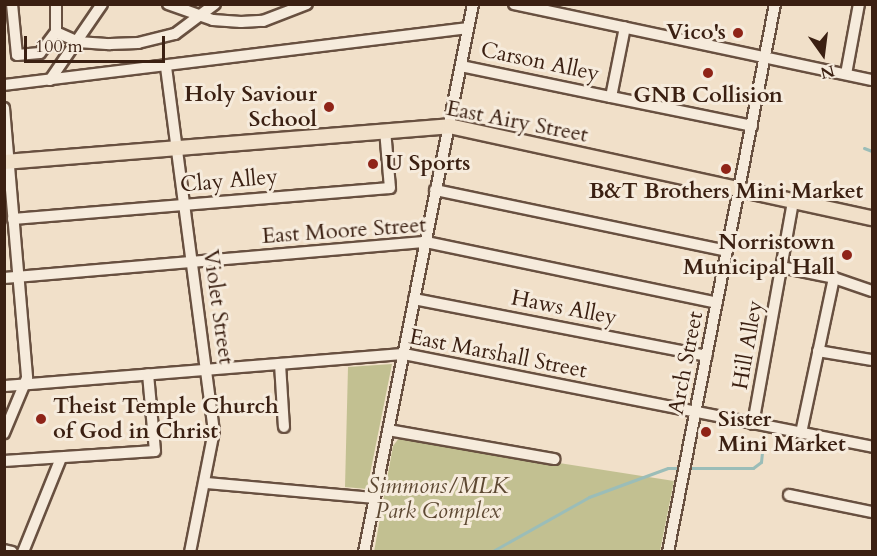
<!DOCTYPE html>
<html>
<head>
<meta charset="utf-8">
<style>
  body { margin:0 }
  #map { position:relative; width:877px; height:556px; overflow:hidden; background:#f1e0c9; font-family:Cardo,serif }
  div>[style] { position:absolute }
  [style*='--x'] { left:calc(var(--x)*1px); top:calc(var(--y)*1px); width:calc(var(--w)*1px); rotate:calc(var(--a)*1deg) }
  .green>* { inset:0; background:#c2c091 }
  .stream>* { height:3px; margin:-1.5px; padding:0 1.5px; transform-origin:1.5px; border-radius:1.5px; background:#9bbdb8 }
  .roads { filter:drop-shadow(2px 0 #685040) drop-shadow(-2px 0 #685040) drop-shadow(0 2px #685040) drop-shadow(0 -2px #685040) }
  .minor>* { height:10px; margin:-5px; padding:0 5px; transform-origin:5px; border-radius:5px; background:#f6ebdc }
  .major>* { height:14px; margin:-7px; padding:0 7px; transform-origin:7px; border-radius:7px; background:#f1e0c9 }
  .dots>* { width:16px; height:16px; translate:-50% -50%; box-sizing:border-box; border:3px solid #f6ebdc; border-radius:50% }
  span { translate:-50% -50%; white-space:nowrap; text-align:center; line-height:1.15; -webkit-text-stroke:6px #f6ebdc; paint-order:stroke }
  .poi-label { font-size:22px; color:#3b2012; font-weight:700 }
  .right { translate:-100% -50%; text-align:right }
  .left { translate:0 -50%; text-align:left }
  .street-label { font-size:22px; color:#3b2012 }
  .park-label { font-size:22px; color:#5d4832; font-style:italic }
  .frame { position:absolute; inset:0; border:6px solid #3b2012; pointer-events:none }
  .north { position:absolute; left:793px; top:24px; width:60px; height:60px; -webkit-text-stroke:4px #f6ebdc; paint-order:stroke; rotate:166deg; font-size:16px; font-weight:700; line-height:24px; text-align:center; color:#3b2012 }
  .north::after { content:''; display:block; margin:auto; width:21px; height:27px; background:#3b2012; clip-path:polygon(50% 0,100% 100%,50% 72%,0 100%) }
  .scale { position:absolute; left:24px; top:36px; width:141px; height:27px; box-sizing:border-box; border:3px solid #3b2012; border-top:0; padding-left:8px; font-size:18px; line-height:21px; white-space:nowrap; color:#3b2012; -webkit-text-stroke:4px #f6ebdc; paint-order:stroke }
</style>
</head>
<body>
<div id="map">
  <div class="green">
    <i style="clip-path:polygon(392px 364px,367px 489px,345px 487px,348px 367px)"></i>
    <i style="clip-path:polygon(399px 438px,674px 481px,660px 551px,374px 552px,393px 446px)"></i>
  </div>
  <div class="stream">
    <i style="--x:864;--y:148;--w:9;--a:21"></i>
    <i style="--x:491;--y:552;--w:112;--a:-29.3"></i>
    <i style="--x:589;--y:497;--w:84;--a:-20.2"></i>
    <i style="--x:668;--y:468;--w:85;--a:0"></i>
    <i style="--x:753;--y:468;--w:10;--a:-37"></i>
    <i style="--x:761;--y:462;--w:18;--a:-84"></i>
  </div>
  <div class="roads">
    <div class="minor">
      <i style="--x:12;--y:4;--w:51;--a:84.4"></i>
      <i style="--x:17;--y:55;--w:23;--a:-5"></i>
      <i style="--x:40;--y:53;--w:26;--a:-53"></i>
      <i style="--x:56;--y:4;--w:28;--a:90"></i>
      <i style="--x:56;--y:32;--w:24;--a:24"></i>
      <i style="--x:78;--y:42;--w:32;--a:4"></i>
      <i style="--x:110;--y:44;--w:28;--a:-2"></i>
      <i style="--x:138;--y:43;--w:38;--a:-14"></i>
      <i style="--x:175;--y:34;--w:50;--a:-36.9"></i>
      <i style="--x:168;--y:4;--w:48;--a:19.6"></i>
      <i style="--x:213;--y:20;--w:28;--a:4"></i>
      <i style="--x:241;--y:22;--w:22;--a:-3"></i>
      <i style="--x:263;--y:21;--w:47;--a:-21.1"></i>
      <i style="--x:514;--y:4;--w:366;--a:12"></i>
      <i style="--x:461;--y:66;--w:153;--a:11.7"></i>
      <i style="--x:611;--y:97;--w:71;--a:-78.7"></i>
      <i style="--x:166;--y:67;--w:367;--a:82.5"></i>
      <i style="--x:214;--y:431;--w:123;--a:101.2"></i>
      <i style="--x:846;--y:74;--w:71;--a:-79.5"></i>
      <i style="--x:50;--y:80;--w:92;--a:-55.6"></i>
      <i style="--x:4;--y:85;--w:467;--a:-7"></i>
      <i style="--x:611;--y:97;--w:144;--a:11.6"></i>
      <i style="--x:4;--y:108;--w:271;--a:85.1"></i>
      <i style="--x:27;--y:378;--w:60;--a:112.7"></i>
      <i style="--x:435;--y:190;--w:298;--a:11.8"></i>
      <i style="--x:13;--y:219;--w:378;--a:-4.7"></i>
      <i style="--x:390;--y:188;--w:58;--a:-94.9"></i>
      <i style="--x:781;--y:267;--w:54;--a:11.7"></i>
      <i style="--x:834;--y:278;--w:40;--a:18.9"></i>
      <i style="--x:4;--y:278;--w:424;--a:-4.9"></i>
      <i style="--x:426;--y:242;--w:297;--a:11.8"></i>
      <i style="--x:414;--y:299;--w:298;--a:11"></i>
      <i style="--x:818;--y:351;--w:55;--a:9.5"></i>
      <i style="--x:280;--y:364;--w:63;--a:86.4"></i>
      <i style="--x:4;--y:386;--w:401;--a:-4.6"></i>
      <i style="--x:404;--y:354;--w:477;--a:11.2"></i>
      <i style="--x:753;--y:424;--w:226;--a:-79.8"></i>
      <i style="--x:388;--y:430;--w:169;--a:9.9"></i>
      <i style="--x:801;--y:433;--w:158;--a:-78"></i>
      <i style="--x:4;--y:461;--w:151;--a:-3.8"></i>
      <i style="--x:155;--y:451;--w:77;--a:-95.2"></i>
      <i style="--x:206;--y:483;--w:168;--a:5.1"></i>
      <i style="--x:789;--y:495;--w:85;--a:11.6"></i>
      <i style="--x:4;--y:550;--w:8;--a:14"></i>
      <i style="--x:23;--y:552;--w:101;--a:-68"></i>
      <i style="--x:364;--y:552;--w:559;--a:-78.75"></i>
      <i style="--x:668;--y:552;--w:558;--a:-78.95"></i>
    </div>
    <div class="major">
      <i style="--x:4;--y:162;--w:446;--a:-4.6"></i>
      <i style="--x:449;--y:126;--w:433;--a:12.3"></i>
    </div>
  </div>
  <div class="dots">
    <i style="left:738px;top:33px;background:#8f2418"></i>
    <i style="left:708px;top:73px;background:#8f2418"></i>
    <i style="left:329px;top:107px;background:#8f2418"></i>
    <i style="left:373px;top:164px;background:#8f2418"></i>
    <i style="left:726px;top:169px;background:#8f2418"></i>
    <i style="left:847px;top:255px;background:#8f2418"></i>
    <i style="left:41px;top:419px;background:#8f2418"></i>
    <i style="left:706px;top:432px;background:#8f2418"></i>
  </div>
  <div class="poi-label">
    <span class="right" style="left:726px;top:33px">Vico's</span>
    <span class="right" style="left:317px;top:107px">Holy Saviour<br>School</span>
    <span style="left:708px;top:96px">GNB Collision</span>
    <span class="left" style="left:385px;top:164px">U Sports</span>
    <span style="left:726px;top:192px">B&amp;T Brothers Mini Market</span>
    <span class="right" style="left:835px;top:255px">Norristown<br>Municipal Hall</span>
    <span class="left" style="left:53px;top:419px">Theist Temple Church<br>of God in Christ</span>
    <span class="left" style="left:718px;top:432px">Sister<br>Mini Market</span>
  </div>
  <div class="street-label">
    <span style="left:540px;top:62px;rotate:12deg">Carson Alley</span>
    <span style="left:517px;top:122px;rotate:11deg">East Airy Street</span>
    <span style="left:229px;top:181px;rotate:-5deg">Clay Alley</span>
    <span style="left:344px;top:231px;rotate:-4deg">East Moore Street</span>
    <span style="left:218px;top:307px;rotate:82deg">Violet Street</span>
    <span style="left:564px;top:308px;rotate:11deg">Haws Alley</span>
    <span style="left:748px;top:345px;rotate:-80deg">Hill Alley</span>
    <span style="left:498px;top:354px;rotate:11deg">East Marshall Street</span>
    <span style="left:686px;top:363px;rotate:-79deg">Arch Street</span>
  </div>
  <div class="park-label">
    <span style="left:438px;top:499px">Simmons/MLK<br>Park Complex</span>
  </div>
  <div class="frame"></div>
  <div class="north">N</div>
  <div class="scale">100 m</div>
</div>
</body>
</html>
